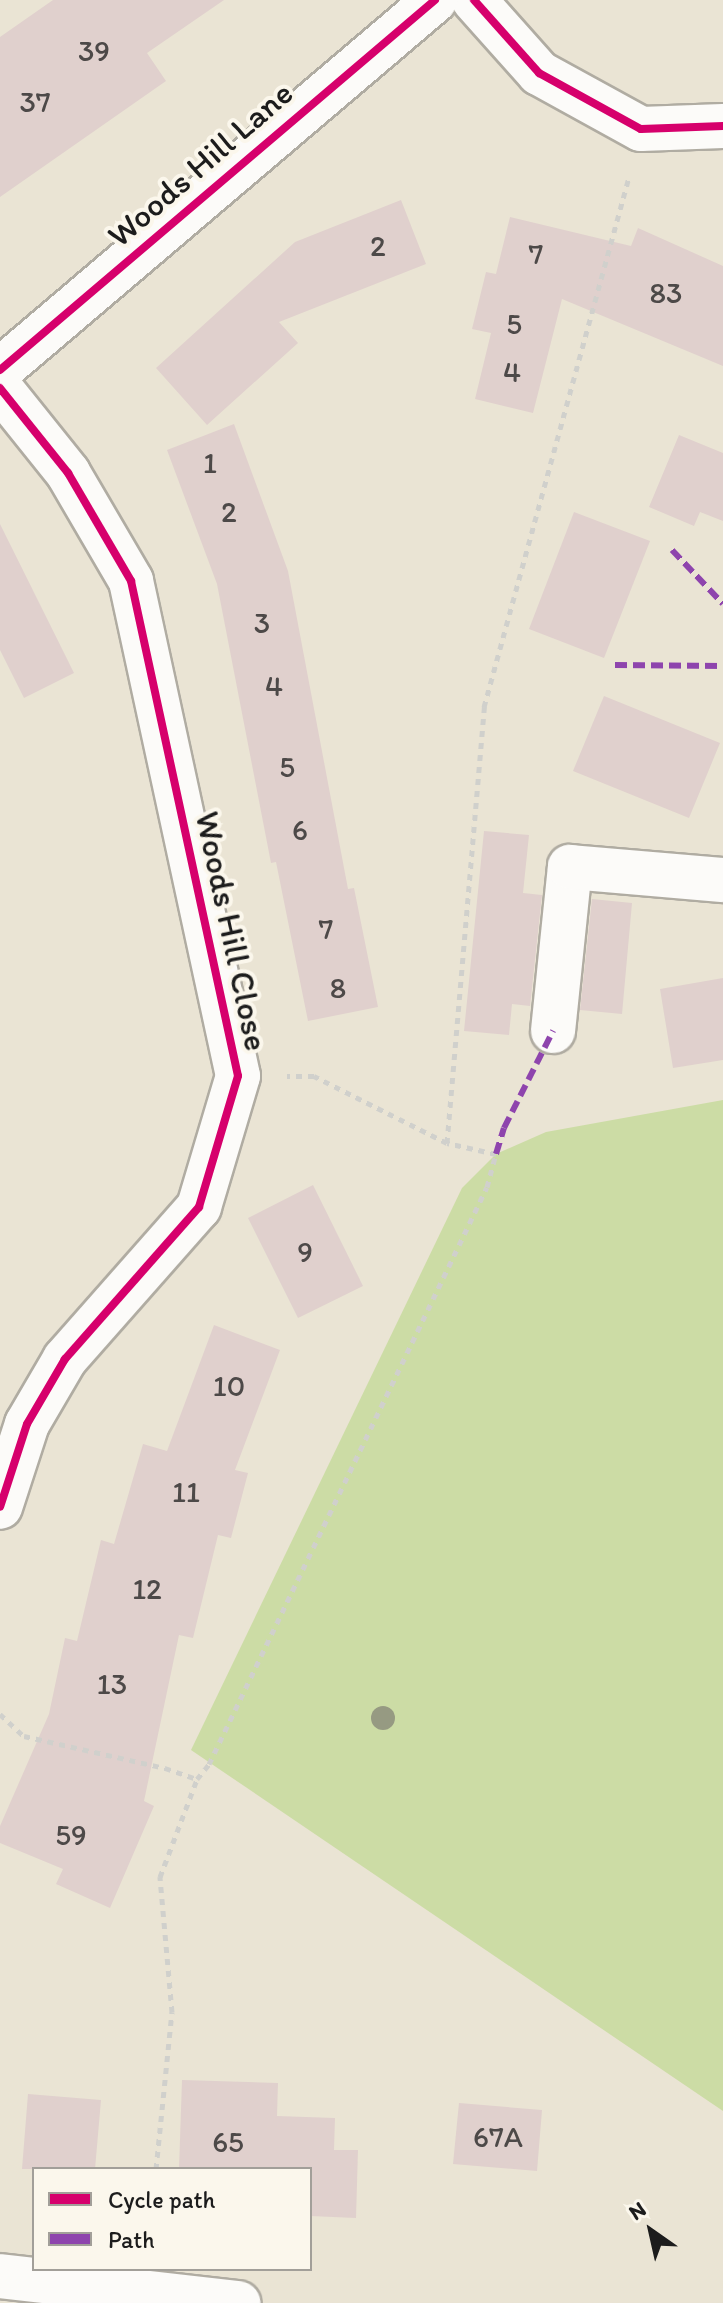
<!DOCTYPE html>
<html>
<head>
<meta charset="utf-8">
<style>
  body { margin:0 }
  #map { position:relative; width:723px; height:2303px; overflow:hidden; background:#eae4d4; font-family:Itim,sans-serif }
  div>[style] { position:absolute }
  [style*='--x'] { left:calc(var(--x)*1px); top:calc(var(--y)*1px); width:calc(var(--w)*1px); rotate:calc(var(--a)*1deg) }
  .green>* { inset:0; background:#ccdca5 }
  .building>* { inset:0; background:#e0d0cd }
  .path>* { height:5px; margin-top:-2.5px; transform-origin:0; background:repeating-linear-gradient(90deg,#d0d0cc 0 6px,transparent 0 12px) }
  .roads { filter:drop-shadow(2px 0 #b0aca2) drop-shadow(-2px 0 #b0aca2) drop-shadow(0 2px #b0aca2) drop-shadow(0 -2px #b0aca2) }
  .minor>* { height:44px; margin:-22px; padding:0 22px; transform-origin:22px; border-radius:22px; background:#fcfbf9 }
  .quiet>* { height:6px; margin-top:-3px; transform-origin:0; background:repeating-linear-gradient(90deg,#8e44ad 0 12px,transparent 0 18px) }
  .cycleway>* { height:8px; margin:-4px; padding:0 4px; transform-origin:4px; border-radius:4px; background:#d6006c }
  .trees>* { width:24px; height:24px; margin:-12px; border-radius:50%; background:#969a82 }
  span { translate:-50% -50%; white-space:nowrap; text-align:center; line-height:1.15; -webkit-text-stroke:8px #fbf7ec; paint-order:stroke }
  .number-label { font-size:30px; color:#4d4948 }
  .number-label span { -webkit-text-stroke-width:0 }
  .street-label { font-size:34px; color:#1c1c1c }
  .legend { position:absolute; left:32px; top:2167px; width:280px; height:104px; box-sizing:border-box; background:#fbf7ec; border:2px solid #a29f99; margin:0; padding:10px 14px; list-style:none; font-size:24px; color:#1c1c1c }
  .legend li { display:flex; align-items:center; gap:16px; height:40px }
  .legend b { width:40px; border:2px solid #a29f99 }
  .north { position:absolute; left:611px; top:2191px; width:80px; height:80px; -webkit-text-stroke:6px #fbf7ec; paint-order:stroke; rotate:326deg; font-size:22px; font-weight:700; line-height:32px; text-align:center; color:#1c1c1c }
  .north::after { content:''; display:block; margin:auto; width:28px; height:36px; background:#1c1c1c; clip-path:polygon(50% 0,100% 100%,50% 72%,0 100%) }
</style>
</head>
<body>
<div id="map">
  <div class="green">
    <i style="clip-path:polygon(723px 1100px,723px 2111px,191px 1750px,462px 1188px,496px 1154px,546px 1132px)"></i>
  </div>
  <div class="building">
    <i style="clip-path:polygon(53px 0,224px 0,147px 53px,166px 81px,0 197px,0 37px)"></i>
    <i style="clip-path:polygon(401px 200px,426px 264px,279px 322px,298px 343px,207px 425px,156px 368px,295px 242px)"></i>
    <i style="clip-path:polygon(510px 217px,631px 246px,638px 228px,723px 266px,723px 366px,562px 299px,533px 413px,475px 399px,491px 333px,472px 329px,486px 272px,496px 274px)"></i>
    <i style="clip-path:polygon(234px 424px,288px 571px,348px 889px,354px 888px,378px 1007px,308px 1021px,276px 862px,271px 863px,217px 584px,167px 450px)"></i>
    <i style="clip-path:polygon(679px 435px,723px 453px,723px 521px,700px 512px,694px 526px,649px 507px)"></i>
    <i style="clip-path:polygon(574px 512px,650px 541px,604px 658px,529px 629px)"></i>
    <i style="clip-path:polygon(0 524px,74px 673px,24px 698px,0 650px)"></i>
    <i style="clip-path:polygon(604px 696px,720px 743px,689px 818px,573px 771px)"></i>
    <i style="clip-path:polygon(484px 831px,529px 835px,523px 893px,542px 895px,530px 1006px,512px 1004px,509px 1035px,464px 1031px)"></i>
    <i style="clip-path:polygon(592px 899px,632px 903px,622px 1014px,580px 1010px)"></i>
    <i style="clip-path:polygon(723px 978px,723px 1060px,673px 1068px,660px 989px)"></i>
    <i style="clip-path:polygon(313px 1185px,363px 1286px,298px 1318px,248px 1218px)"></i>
    <i style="clip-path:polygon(214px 1325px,280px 1350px,235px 1470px,248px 1473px,231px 1538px,218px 1535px,193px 1638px,179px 1635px,144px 1801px,154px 1806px,110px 1908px,56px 1884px,63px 1869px,0 1843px,0 1826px,49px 1714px,65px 1638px,77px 1641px,101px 1540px,114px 1544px,143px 1444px,167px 1451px)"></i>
    <i style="clip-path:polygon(182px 2080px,278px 2083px,277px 2116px,335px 2118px,334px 2150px,358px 2150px,356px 2218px,310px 2216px,310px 2169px,179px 2169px)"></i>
    <i style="clip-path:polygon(28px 2094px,101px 2100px,95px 2169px,22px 2169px)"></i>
    <i style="clip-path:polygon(459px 2103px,542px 2110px,537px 2171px,453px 2164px)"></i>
  </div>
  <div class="path">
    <i style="--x:447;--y:1143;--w:438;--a:-85.1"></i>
    <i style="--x:484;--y:707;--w:549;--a:-74.7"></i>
    <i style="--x:0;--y:1714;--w:33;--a:43"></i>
    <i style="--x:24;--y:1736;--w:145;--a:12.8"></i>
    <i style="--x:165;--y:1768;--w:34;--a:19"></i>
    <i style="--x:156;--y:2169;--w:158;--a:-84.2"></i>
    <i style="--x:172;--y:2012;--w:136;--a:-95.1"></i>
    <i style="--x:160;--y:1877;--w:105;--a:-69.3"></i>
    <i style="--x:197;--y:1779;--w:19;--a:-51"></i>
    <i style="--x:209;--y:1764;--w:640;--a:-64.28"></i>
    <i style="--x:487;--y:1187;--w:34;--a:-75"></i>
    <i style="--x:496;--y:1154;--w:50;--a:-167.3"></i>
    <i style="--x:447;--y:1143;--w:149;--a:-153.3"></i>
    <i style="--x:314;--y:1076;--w:27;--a:180"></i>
  </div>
  <div class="roads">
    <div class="minor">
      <i style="--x:474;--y:0;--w:98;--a:48.3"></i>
      <i style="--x:539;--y:73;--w:116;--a:28.8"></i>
      <i style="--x:641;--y:129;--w:82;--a:-2.1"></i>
      <i style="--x:0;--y:370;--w:571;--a:-40.38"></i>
      <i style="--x:0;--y:388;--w:109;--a:51.3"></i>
      <i style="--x:68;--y:473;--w:125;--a:59.7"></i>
      <i style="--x:131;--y:581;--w:506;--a:77.8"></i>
      <i style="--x:238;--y:1076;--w:137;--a:106.6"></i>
      <i style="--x:199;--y:1207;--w:203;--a:131.4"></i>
      <i style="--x:65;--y:1359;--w:75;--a:120.3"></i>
      <i style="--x:27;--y:1424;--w:87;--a:108"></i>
      <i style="--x:553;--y:1031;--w:165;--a:-84.1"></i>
      <i style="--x:570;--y:867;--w:154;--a:4.9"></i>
      <i style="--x:0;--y:2276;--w:240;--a:6.5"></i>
    </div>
  </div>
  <div class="quiet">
    <i style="--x:672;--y:550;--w:74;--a:46.6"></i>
    <i style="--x:615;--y:665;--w:108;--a:0.5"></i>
    <i style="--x:496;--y:1154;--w:27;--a:-73"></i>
    <i style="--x:504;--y:1128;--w:109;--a:-63.2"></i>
  </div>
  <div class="cycleway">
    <i style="--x:474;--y:0;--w:98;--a:48.3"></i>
    <i style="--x:539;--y:73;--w:116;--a:28.8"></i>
    <i style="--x:641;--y:129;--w:82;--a:-2.1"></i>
    <i style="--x:0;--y:370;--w:571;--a:-40.38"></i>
    <i style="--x:0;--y:388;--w:109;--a:51.3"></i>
    <i style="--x:68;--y:473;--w:125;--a:59.7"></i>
    <i style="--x:131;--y:581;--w:506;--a:77.8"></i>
    <i style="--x:238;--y:1076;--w:137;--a:106.6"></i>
    <i style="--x:199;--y:1207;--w:203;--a:131.4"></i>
    <i style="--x:65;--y:1359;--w:75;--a:120.3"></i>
    <i style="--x:27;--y:1424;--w:87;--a:108"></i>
  </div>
  <div class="trees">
    <i style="left:383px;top:1718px"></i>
  </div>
  <div class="number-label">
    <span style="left:94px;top:51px">39</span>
    <span style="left:35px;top:102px">37</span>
    <span style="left:378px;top:246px">2</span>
    <span style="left:536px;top:254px">7</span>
    <span style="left:666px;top:293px">83</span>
    <span style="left:514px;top:324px">5</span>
    <span style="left:512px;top:372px">4</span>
    <span style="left:210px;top:463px">1</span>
    <span style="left:229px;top:512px">2</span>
    <span style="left:262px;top:623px">3</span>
    <span style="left:274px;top:686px">4</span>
    <span style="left:287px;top:767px">5</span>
    <span style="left:300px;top:830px">6</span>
    <span style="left:326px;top:929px">7</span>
    <span style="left:338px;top:988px">8</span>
    <span style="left:305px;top:1252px">9</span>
    <span style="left:229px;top:1386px">10</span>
    <span style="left:186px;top:1492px">11</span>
    <span style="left:147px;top:1589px">12</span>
    <span style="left:112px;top:1684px">13</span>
    <span style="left:71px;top:1835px">59</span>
    <span style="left:498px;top:2137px">67A</span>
    <span style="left:228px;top:2142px">65</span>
  </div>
  <div class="street-label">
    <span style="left:200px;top:164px;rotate:-41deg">Woods Hill Lane</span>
    <span style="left:232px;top:931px;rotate:78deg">Woods Hill Close</span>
  </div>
  <ul class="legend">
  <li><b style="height:10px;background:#d6006c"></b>Cycle path</li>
  <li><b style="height:10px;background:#8e44ad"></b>Path</li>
  </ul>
  <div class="north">N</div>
</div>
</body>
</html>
